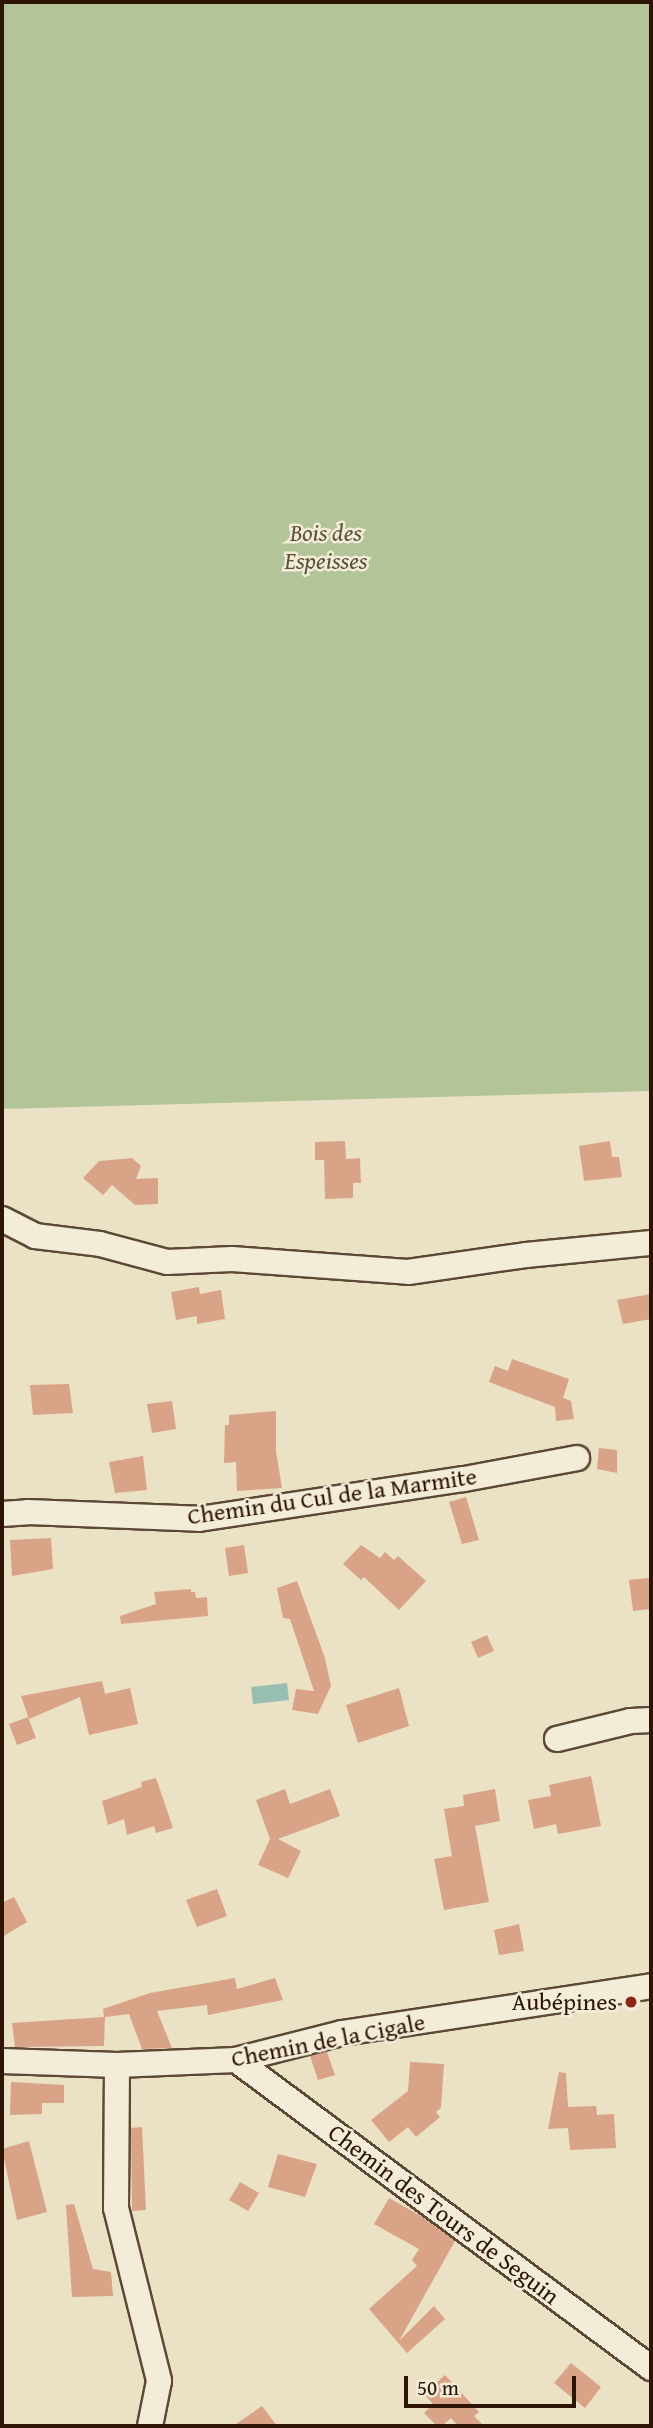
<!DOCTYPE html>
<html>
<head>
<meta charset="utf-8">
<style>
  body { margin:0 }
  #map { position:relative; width:653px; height:2428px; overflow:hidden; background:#ebe2c5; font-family:"Gentium Book Plus",serif }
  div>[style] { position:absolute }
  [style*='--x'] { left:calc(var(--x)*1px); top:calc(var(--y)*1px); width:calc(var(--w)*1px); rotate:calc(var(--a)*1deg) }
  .green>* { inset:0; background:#b2c498 }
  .water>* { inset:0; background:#98beb2 }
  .building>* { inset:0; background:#d9a387 }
  .roads { filter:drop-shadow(2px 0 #5d4835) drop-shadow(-2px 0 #5d4835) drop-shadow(0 2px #5d4835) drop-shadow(0 -2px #5d4835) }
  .minor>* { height:24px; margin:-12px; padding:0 12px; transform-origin:12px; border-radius:12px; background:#f2ecd9 }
  .dots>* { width:19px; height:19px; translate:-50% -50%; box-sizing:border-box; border:4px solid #f2ecd9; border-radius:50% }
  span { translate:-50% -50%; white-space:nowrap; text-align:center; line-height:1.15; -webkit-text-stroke:5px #f2ecd9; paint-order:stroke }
  .park-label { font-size:24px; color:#5c5238; font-style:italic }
  .street-label { font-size:24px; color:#2e1405 }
  .poi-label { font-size:24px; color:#2e1405 }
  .right { translate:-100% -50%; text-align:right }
  .frame { position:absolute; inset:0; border:4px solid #2e1405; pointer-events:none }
  .scale { position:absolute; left:404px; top:2376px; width:172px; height:32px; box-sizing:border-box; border:4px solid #2e1405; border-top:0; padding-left:9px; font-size:21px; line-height:24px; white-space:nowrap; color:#2e1405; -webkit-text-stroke:5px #f2ecd9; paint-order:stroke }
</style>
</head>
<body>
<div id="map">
  <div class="green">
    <i style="clip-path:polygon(2px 2px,651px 2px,651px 1091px,2px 1109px)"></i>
  </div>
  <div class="water">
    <i style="clip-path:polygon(287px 1683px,289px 1700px,253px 1704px,251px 1687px)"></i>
  </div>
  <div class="building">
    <i style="clip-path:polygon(345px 1141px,346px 1159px,360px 1158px,361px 1183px,353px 1183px,353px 1198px,325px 1199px,324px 1160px,315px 1160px,315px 1142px)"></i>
    <i style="clip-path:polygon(610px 1141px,612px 1157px,619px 1157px,622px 1177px,584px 1181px,579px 1146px)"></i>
    <i style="clip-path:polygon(132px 1158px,141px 1166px,136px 1179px,158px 1178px,158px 1204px,135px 1205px,112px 1185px,103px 1195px,83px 1178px,99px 1161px)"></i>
    <i style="clip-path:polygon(199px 1287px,200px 1294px,221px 1290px,225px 1319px,197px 1324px,197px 1316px,176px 1320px,171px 1292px)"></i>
    <i style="clip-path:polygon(651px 1294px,651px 1319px,623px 1324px,617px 1300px)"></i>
    <i style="clip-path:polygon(512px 1359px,569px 1379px,563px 1398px,571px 1401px,574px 1419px,556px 1421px,555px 1407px,489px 1382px,495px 1366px,508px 1371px)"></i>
    <i style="clip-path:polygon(69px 1384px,73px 1413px,33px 1415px,30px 1385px)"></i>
    <i style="clip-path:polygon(172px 1401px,176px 1429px,152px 1433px,147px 1404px)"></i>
    <i style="clip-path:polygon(276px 1411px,276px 1451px,282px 1488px,237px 1491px,236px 1462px,224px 1463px,225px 1425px,229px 1425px,229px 1415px)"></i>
    <i style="clip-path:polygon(599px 1448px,617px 1450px,617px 1473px,597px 1469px)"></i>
    <i style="clip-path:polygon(143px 1456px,147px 1490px,115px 1493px,109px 1462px)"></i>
    <i style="clip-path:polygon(466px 1497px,479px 1540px,462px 1544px,449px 1502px)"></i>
    <i style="clip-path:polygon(51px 1538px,53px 1569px,12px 1576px,10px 1540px)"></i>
    <i style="clip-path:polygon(244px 1545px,248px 1573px,229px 1576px,225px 1548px)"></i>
    <i style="clip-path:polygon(361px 1545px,380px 1558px,385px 1552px,394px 1560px,398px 1556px,426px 1581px,399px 1610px,364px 1577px,361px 1580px,343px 1564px)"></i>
    <i style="clip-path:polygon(649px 1578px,651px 1609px,633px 1611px,629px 1580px)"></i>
    <i style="clip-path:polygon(297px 1581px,325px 1658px,331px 1686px,318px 1714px,292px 1710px,296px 1689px,314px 1691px,290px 1619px,283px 1618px,277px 1588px)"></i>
    <i style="clip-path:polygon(191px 1589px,191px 1592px,195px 1592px,196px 1598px,207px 1597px,208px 1616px,121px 1624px,120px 1616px,156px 1604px,154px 1592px)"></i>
    <i style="clip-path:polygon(487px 1635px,494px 1651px,478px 1658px,471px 1642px)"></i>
    <i style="clip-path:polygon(102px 1681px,105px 1694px,130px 1688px,138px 1724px,89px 1735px,80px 1697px,29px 1719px,21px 1696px)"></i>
    <i style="clip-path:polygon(399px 1688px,409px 1726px,358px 1743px,346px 1705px)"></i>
    <i style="clip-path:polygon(28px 1717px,36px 1738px,17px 1745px,9px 1724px)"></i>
    <i style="clip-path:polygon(591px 1776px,601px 1826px,558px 1834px,556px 1824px,534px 1829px,528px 1800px,551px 1796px,549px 1785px)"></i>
    <i style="clip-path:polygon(156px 1778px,173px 1828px,156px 1833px,154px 1826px,127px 1835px,124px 1819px,108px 1825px,102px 1801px,142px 1787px,141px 1782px)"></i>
    <i style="clip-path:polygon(285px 1789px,290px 1804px,330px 1789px,340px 1816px,278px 1839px,301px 1851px,288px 1878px,258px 1865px,270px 1839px,256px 1800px)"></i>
    <i style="clip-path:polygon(495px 1789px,500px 1821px,475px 1826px,489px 1902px,444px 1910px,434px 1859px,452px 1856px,444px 1809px,464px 1806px,463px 1795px)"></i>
    <i style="clip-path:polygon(217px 1889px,227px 1916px,197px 1927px,186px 1900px)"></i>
    <i style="clip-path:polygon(14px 1897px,27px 1922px,2px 1937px,2px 1903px)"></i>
    <i style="clip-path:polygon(519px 1924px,524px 1951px,499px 1955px,494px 1930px)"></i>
    <i style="clip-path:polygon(235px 1978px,237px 1989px,275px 1978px,283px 2000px,208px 2015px,207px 2005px,157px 2011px,172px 2048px,142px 2049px,129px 2014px,105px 2017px,104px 2046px,15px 2047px,12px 2023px,104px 2017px,103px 2009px,150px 1993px)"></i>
    <i style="clip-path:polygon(327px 2052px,335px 2075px,318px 2080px,310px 2056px)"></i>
    <i style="clip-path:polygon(410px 2062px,444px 2064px,441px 2108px,436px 2112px,440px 2117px,416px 2137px,408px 2127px,389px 2142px,371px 2120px,408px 2091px)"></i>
    <i style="clip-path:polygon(559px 2072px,566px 2073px,568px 2107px,596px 2106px,597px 2115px,614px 2114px,616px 2148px,570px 2150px,568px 2128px,548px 2129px)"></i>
    <i style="clip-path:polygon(11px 2082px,64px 2085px,64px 2103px,42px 2103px,42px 2114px,10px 2115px)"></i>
    <i style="clip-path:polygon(142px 2127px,146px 2210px,132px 2211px,131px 2128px)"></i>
    <i style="clip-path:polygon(29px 2141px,47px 2212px,17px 2220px,2px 2149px)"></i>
    <i style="clip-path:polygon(278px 2154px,317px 2164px,305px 2197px,268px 2187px)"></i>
    <i style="clip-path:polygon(240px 2182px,259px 2193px,248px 2211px,229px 2200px)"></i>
    <i style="clip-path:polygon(389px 2198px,421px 2216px,455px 2241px,399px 2341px,434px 2306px,445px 2319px,407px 2353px,369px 2309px,417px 2266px,412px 2260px,419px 2249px,374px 2224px)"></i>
    <i style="clip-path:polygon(74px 2204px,93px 2269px,111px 2272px,113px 2296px,72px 2297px,66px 2205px)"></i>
    <i style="clip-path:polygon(571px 2363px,601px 2387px,585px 2408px,554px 2383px)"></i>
    <i style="clip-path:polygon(445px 2375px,479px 2412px,474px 2416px,484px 2426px,458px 2426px,451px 2418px,442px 2426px,437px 2426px,424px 2413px,433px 2404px,424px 2394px)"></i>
    <i style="clip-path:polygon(262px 2406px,277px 2426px,233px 2426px)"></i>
  </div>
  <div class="roads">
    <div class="minor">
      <i style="--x:2;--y:1219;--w:37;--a:27"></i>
      <i style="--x:35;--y:1236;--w:65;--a:7"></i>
      <i style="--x:100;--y:1244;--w:69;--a:15"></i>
      <i style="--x:167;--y:1262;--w:65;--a:-2.6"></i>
      <i style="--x:232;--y:1259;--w:176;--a:4.2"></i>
      <i style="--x:408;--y:1272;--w:119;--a:-8.2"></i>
      <i style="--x:526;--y:1255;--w:126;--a:-5.5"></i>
      <i style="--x:2;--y:1514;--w:26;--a:-4"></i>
      <i style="--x:28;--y:1512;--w:171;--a:2.3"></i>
      <i style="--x:199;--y:1519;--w:268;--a:-8.6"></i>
      <i style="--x:464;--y:1479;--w:115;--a:-10.5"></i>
      <i style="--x:557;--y:1739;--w:76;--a:-13.7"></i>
      <i style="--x:631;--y:1721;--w:20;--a:-3"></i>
      <i style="--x:236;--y:2060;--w:517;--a:36.58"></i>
      <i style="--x:2;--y:2061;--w:115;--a:2"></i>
      <i style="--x:117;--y:2065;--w:119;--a:-2.4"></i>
      <i style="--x:236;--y:2060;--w:109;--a:-14.3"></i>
      <i style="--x:342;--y:2033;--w:313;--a:-8.6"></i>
      <i style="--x:117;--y:2065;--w:143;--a:90.4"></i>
      <i style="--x:116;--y:2208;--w:178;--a:76"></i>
      <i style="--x:159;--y:2381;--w:46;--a:101.3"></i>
    </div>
  </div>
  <div class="dots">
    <i style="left:631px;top:2002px;background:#8f2418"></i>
  </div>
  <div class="park-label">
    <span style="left:326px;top:547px">Bois des<br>Espeisses</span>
  </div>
  <div class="street-label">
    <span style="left:332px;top:1496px;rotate:-8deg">Chemin du Cul de la Marmite</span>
    <span style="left:328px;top:2040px;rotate:-11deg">Chemin de la Cigale</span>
    <span style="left:444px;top:2214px;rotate:37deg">Chemin des Tours de Seguin</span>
  </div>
  <div class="poi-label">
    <span class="right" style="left:617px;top:2002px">Aubépines</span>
  </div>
  <div class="frame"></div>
  <div class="scale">50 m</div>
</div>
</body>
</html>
